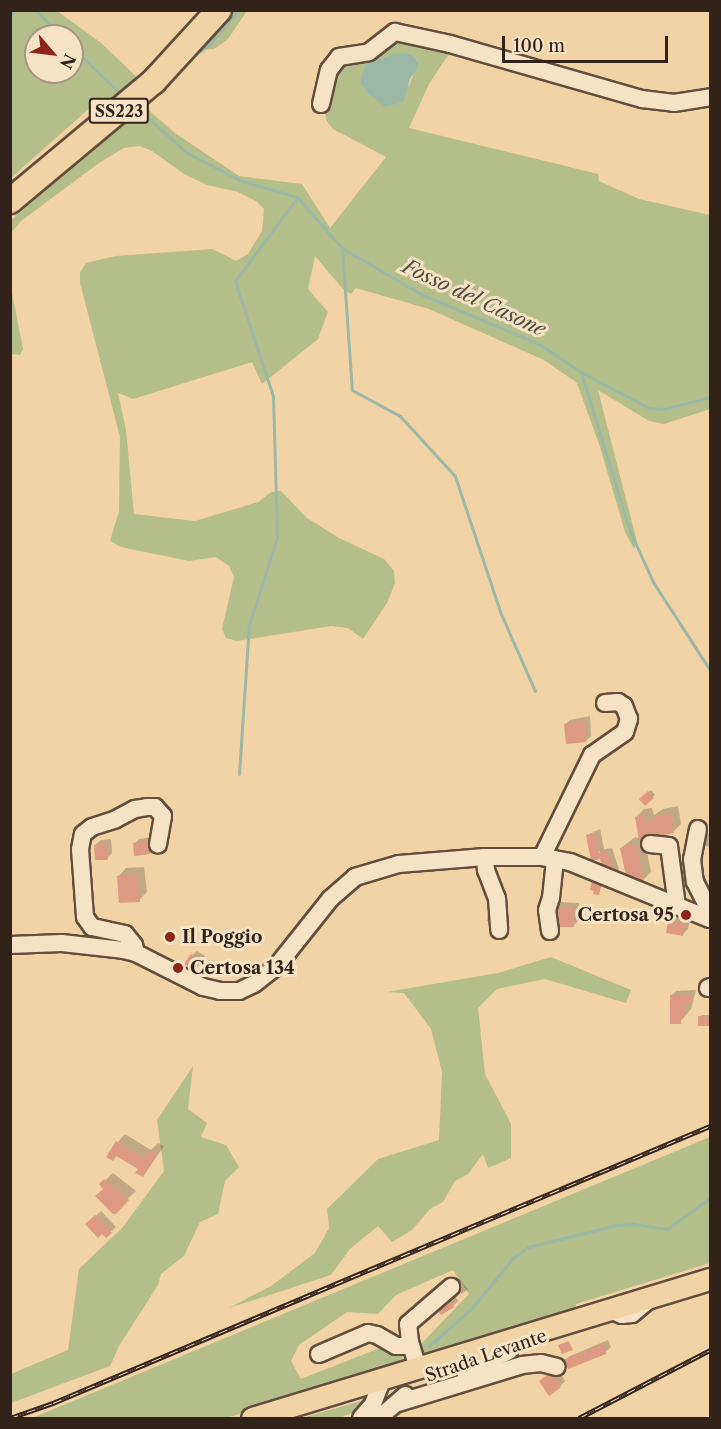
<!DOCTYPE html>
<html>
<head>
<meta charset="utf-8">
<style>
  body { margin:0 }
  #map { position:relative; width:721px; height:1429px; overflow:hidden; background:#f1d3a6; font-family:"Libre Caslon Text",serif }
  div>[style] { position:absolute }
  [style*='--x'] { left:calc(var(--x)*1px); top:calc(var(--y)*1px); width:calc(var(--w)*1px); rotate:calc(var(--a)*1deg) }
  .green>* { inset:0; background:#b4be8b }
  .water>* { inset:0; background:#9bb8a7 }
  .shadow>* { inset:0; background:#0003 }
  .stream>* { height:3px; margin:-1.5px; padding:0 1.5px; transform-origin:1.5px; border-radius:1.5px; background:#9bb8a7 }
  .building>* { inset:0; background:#dd9982 }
  .roads { filter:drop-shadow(2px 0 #614e3d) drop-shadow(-2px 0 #614e3d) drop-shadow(0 2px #614e3d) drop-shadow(0 -2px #614e3d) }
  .minor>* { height:16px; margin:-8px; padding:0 8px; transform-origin:8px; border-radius:8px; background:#f6e2c5 }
  .major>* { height:21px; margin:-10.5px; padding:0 10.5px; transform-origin:10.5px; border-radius:10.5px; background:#f1d3a6 }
  .highway>* { height:24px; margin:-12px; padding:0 12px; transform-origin:12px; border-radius:12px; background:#f1d3a6 }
  .rail>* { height:5px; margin-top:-2.5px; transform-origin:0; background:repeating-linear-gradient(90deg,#f6e2c5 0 9px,#31221a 0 18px); box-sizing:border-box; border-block:2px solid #31221a }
  .dots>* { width:16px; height:16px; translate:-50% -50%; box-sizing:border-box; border:3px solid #f6e2c5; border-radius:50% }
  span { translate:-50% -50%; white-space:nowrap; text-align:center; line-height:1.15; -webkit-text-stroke:6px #f6e2c5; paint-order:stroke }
  .shield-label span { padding:2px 4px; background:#f6e2c5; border:2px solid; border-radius:4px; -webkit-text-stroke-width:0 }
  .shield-label { font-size:16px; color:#31221a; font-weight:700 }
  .poi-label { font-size:18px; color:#31221a; font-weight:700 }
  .right { translate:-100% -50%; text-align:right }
  .left { translate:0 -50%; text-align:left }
  .street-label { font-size:18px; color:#31221a }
  .water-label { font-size:20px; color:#514f44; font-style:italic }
  .frame { position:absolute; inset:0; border:12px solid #31221a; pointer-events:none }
  .north { position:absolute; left:24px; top:24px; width:60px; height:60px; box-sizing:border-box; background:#f6e2c5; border:2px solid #a79581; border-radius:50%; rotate:118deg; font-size:16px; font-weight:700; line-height:24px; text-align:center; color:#31221a }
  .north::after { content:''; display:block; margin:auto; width:21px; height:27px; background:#8f2418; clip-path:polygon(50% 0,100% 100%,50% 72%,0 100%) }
  .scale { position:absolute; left:502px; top:36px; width:166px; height:27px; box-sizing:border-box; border:3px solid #31221a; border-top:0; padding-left:8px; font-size:18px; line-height:21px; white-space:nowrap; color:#31221a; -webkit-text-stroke:4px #f6e2c5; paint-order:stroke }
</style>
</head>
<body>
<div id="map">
  <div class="green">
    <i style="clip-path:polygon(234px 10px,247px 11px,228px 39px,214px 49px,200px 50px)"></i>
    <i style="clip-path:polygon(evenodd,11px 11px,57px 11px,100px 42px,140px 80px,115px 103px,102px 97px,11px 178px,11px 11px,36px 36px,72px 36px,72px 72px,36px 72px,36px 36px)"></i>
    <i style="clip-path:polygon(evenodd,388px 38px,452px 49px,429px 84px,409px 128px,598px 174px,599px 181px,639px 199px,710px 215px,710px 409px,664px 424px,649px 421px,598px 390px,637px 542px,634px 549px,625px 532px,600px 447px,577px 383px,544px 360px,429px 309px,356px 288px,351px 294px,342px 288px,315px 256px,308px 289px,328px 312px,318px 339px,262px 384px,252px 362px,133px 399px,118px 393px,126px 430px,134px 514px,195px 521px,258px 502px,271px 492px,281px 491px,307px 518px,339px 538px,384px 559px,394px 571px,395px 583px,387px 603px,363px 639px,348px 628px,331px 626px,237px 641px,226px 638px,222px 629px,234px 577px,229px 566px,216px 557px,189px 561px,121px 547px,110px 541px,119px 511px,120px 437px,80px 283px,80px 272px,86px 263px,116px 256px,213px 249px,236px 261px,248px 254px,262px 231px,264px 209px,256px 201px,238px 192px,207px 185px,184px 174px,152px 151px,139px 146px,124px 148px,99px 163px,21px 221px,11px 233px,11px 220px,145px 107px,175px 133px,239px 176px,302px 184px,330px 228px,386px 157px,333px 129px,326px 120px,324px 104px,340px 63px,388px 38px,411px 54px,418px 62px,409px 86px,375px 62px,387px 56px,411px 54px)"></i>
    <i style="clip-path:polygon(11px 288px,23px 349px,20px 355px,11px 354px)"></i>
    <i style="clip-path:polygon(551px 957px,631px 990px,626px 1003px,545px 979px,497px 989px,478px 1008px,485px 1074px,511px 1124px,511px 1158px,488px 1168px,483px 1154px,468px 1174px,455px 1181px,443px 1202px,430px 1209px,412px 1230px,392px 1242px,378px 1226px,350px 1249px,331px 1275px,229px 1308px,271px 1286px,315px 1253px,329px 1228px,327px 1209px,378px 1159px,439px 1140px,442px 1072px,431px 1029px,404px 993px,387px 992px,498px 973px)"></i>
    <i style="clip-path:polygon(193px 1066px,188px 1109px,207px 1123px,201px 1137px,226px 1145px,239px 1167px,225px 1181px,218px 1214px,200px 1222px,184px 1256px,161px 1274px,158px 1285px,119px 1346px,110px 1366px,11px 1403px,11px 1374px,68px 1350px,79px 1269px,123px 1227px,164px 1171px,157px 1120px)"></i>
    <i style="clip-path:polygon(710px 1137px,710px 1263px,576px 1304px,575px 1309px,426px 1356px,420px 1345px,469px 1294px,453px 1270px,396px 1295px,378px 1314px,347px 1312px,299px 1345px,291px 1361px,301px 1379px,390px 1344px,402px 1351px,403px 1364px,226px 1418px,32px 1418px)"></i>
    <i style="clip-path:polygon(368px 1399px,364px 1408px,340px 1418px,302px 1418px)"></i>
  </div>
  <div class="water">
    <i style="clip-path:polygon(393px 54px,411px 54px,418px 62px,418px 67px,410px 79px,403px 102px,385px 107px,369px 94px,361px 84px,361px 78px,366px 64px)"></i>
  </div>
  <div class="shadow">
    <i style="clip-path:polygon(590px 716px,591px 736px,586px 741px,565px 725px,570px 720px)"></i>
    <i style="clip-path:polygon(651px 790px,655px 795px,645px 804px,641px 799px)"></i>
    <i style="clip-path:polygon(678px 806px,681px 824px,673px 832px,644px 838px,651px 872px,643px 880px,621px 848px,635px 837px,641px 839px,636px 817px,644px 809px,652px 808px,654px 815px,663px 809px)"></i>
    <i style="clip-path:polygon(600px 829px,604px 849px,612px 848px,619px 869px,615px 873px,587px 835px)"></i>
    <i style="clip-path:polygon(710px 832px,710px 847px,703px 845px,705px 837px)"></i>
    <i style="clip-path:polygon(153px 837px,154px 848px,149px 853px,134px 844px,139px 839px)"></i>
    <i style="clip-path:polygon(111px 839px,112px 853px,107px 858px,95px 845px,101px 840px)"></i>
    <i style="clip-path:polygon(144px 867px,147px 892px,139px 900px,119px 876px,126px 868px)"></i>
    <i style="clip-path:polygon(559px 902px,579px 903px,578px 921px,573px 926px,554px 907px)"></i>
    <i style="clip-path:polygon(488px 906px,495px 906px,494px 920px,487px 921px)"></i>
    <i style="clip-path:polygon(675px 916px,690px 918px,688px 929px,683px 934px,670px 921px)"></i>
    <i style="clip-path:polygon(197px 951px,205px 956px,199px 964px,192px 955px)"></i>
    <i style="clip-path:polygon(696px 990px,691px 1009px,680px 1022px,671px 996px,676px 991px)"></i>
    <i style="clip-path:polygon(702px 1015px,710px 1015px,709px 1025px,700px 1017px)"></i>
    <i style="clip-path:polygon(125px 1134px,151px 1150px,158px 1143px,164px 1146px,143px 1176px,140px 1169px,118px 1142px)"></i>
    <i style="clip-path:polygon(113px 1173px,136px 1191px,113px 1212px,101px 1184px)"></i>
    <i style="clip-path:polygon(101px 1211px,116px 1227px,106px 1236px,87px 1224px)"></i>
    <i style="clip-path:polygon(459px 1279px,468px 1289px,462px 1294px,453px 1284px)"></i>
    <i style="clip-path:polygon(454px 1294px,458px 1301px,453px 1306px,437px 1306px)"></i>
    <i style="clip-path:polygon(608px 1340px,611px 1347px,605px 1352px,565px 1361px,570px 1356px)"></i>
    <i style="clip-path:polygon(557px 1368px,565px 1381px,560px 1386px,541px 1381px)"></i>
  </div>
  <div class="stream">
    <i style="--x:35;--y:10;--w:37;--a:45"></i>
    <i style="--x:10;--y:15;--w:6;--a:-51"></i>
    <i style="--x:72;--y:47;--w:71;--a:43.9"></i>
    <i style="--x:193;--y:56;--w:19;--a:-35"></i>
    <i style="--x:209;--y:45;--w:45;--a:-50.4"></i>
    <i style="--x:137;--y:108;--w:67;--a:42"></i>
    <i style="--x:187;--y:153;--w:62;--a:27"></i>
    <i style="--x:242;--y:181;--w:57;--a:16.2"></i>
    <i style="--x:297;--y:197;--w:68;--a:48.6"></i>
    <i style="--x:342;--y:248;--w:91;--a:30.2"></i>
    <i style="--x:421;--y:294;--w:128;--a:23"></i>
    <i style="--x:539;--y:344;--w:50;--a:33.7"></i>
    <i style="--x:581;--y:372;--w:77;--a:27.9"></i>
    <i style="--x:649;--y:408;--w:14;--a:4"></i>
    <i style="--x:663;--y:409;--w:49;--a:-14.3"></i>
    <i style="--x:342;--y:248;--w:142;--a:86"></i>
    <i style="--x:352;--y:390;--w:55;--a:28.4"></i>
    <i style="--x:400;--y:416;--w:81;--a:47.5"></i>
    <i style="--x:455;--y:476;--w:145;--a:71.6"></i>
    <i style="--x:501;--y:614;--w:84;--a:66.2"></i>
    <i style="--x:581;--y:372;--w:164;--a:73"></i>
    <i style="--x:629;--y:529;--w:58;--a:65.6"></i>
    <i style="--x:653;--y:582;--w:105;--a:57.1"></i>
    <i style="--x:239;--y:774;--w:149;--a:-86.2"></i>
    <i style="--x:249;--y:625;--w:91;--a:-72.2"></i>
    <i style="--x:277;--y:538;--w:142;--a:-91.6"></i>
    <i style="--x:273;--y:396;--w:121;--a:-108.3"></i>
    <i style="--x:235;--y:281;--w:104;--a:-53.2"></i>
    <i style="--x:429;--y:1346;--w:56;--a:-41.4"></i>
    <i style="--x:471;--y:1309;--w:66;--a:-50.5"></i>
    <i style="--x:513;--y:1258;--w:19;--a:-36"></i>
    <i style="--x:528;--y:1247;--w:91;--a:-14"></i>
    <i style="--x:616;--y:1225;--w:17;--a:-3"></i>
    <i style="--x:633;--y:1224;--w:34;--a:8"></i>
    <i style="--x:667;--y:1229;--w:53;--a:-35.8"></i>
  </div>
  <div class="building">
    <i style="clip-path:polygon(586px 721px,586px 742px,566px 744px,564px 724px)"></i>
    <i style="clip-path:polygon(648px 791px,654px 798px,645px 806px,639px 799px)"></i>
    <i style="clip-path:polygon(670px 813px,674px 833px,639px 840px,635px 817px,645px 815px,646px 822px,654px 820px,654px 817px)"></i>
    <i style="clip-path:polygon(595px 833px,599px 853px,607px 852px,615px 875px,603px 869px,600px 859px,591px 861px,586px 835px)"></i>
    <i style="clip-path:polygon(148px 841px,150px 854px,134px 856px,133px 843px)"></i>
    <i style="clip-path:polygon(106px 844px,108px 860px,95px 860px,94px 845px)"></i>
    <i style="clip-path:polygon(625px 844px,628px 844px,629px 847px,636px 845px,644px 881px,635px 883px,627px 881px,620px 848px,625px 847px)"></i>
    <i style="clip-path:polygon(137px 874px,140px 902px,119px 903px,117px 876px)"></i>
    <i style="clip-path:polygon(592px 881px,602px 883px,599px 895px,593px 894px,594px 891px,590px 890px)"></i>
    <i style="clip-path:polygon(553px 907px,574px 907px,574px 927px,553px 927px)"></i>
    <i style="clip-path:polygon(668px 920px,686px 923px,683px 936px,666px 933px)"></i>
    <i style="clip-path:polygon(191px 954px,201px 962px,194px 971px,184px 964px)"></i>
    <i style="clip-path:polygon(670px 995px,692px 995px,692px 1003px,686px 1003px,686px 1015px,681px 1015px,681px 1024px,670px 1024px)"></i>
    <i style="clip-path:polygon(698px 1016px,710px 1017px,710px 1026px,698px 1026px)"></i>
    <i style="clip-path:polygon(116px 1141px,144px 1158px,149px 1150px,157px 1155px,143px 1177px,135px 1173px,138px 1169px,116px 1156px,113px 1161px,106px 1157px)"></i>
    <i style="clip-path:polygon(104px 1179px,129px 1200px,116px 1214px,113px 1214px,95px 1196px,103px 1189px,99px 1184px)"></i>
    <i style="clip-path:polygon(95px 1215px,112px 1233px,106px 1238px,102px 1234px,98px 1238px,85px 1224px)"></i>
    <i style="clip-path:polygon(449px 1298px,454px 1307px,441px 1315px,435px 1305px)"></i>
    <i style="clip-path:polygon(569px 1341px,573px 1350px,562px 1354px,558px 1345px)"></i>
    <i style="clip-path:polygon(604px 1344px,606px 1354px,568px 1369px,563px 1360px)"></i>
    <i style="clip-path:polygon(551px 1372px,561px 1387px,549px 1396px,539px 1381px)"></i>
  </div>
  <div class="roads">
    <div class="minor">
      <i style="--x:321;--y:104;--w:35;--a:-77"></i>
      <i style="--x:329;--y:70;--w:16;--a:-52"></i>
      <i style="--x:339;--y:57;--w:30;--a:-9"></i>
      <i style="--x:369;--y:52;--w:33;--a:-38"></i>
      <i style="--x:395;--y:32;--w:56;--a:12.3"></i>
      <i style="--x:450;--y:44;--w:200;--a:16"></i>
      <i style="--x:642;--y:99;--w:32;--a:7"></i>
      <i style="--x:674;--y:103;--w:36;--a:-9"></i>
      <i style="--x:698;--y:829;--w:31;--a:101"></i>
      <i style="--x:692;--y:859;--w:23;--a:83"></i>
      <i style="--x:695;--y:882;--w:33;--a:63"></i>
      <i style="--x:650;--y:844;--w:19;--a:6"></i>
      <i style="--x:669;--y:846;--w:61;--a:82.4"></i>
      <i style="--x:485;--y:857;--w:13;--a:86"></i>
      <i style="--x:486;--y:870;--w:30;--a:69"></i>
      <i style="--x:497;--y:898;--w:32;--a:86"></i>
      <i style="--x:542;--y:857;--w:114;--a:-63.9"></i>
      <i style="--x:592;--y:755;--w:40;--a:-34.9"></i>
      <i style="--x:625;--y:732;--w:14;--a:-73"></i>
      <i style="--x:629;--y:719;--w:14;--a:-111"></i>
      <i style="--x:624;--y:706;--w:7;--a:-146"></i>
      <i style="--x:618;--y:702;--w:13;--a:176"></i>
      <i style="--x:550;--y:931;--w:21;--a:-98"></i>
      <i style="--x:547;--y:910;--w:13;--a:-72"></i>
      <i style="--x:551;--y:898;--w:39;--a:-84"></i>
      <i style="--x:10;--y:945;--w:52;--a:-2.2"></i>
      <i style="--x:62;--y:943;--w:61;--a:6.5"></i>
      <i style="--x:123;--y:950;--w:13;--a:13"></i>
      <i style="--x:136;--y:953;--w:75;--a:26.9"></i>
      <i style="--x:203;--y:987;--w:17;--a:13"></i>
      <i style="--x:220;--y:991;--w:19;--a:0"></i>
      <i style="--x:239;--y:991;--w:17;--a:-25"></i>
      <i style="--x:254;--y:984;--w:28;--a:-38"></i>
      <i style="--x:276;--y:967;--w:87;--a:-51.5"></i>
      <i style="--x:330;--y:899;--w:33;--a:-41"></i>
      <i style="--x:355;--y:877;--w:46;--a:-16.5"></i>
      <i style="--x:399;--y:864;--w:86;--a:-4.7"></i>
      <i style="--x:485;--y:857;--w:57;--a:0"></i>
      <i style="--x:542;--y:857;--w:28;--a:10"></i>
      <i style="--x:570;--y:862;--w:151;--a:22.2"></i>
      <i style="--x:136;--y:953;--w:8;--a:-104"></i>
      <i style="--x:134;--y:945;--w:14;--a:-129"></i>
      <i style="--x:125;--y:934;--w:34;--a:-168"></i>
      <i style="--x:92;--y:927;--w:12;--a:-125"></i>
      <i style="--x:85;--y:917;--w:68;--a:-94.2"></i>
      <i style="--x:80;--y:849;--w:15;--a:-79"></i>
      <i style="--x:83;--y:834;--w:11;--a:-38"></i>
      <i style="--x:92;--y:827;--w:25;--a:-18"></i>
      <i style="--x:116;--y:819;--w:21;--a:-28"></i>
      <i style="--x:135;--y:809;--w:12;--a:-9"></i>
      <i style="--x:147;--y:807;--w:8;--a:0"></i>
      <i style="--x:155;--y:807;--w:12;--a:48"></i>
      <i style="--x:163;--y:816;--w:29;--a:100"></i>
      <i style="--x:708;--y:988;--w:2;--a:-27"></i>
      <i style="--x:610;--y:1310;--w:13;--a:23"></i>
      <i style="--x:622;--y:1315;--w:10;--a:-6"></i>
      <i style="--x:632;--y:1314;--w:26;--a:-40"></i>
      <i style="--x:319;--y:1354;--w:53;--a:-23.2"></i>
      <i style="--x:368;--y:1333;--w:9;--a:13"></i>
      <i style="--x:377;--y:1335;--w:22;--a:30"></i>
      <i style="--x:396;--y:1346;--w:15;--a:0"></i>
      <i style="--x:418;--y:1368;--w:27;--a:-107"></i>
      <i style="--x:410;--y:1342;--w:18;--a:-96"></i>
      <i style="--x:408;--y:1324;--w:57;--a:-40.7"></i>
      <i style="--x:465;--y:1372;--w:49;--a:-25.5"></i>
      <i style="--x:398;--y:1403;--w:130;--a:-17"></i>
      <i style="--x:522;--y:1365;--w:19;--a:-6"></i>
      <i style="--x:541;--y:1363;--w:16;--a:14"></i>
      <i style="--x:361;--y:1418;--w:18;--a:-49"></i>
      <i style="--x:373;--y:1404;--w:26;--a:-69"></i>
      <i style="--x:379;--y:1418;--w:35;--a:-41"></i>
    </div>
    <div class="major">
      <i style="--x:252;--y:1418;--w:479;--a:-16.9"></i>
    </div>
    <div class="highway">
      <i style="--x:10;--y:201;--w:187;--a:-39.8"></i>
      <i style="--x:154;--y:81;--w:96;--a:-47.5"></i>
    </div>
  </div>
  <div class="rail">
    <i style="--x:10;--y:1418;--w:46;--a:-19.2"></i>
    <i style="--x:53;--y:1403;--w:713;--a:-22.86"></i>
    <i style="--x:579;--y:1418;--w:148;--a:-27.4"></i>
  </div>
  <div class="dots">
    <i style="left:686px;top:915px;background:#8f2418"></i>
    <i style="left:170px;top:937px;background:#8f2418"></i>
    <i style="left:178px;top:968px;background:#8f2418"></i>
  </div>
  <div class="shield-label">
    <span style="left:119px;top:111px">SS223</span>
  </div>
  <div class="poi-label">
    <span class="right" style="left:674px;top:915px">Certosa 95</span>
    <span class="left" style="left:182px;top:937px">Il Poggio</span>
    <span class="left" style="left:190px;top:968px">Certosa 134</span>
  </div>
  <div class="street-label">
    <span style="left:486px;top:1356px;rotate:-19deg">Strada Levante</span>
  </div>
  <div class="water-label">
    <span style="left:474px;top:298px;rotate:25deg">Fosso del Casone</span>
  </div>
  <div class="frame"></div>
  <div class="north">N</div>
  <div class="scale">100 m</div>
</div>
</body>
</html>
